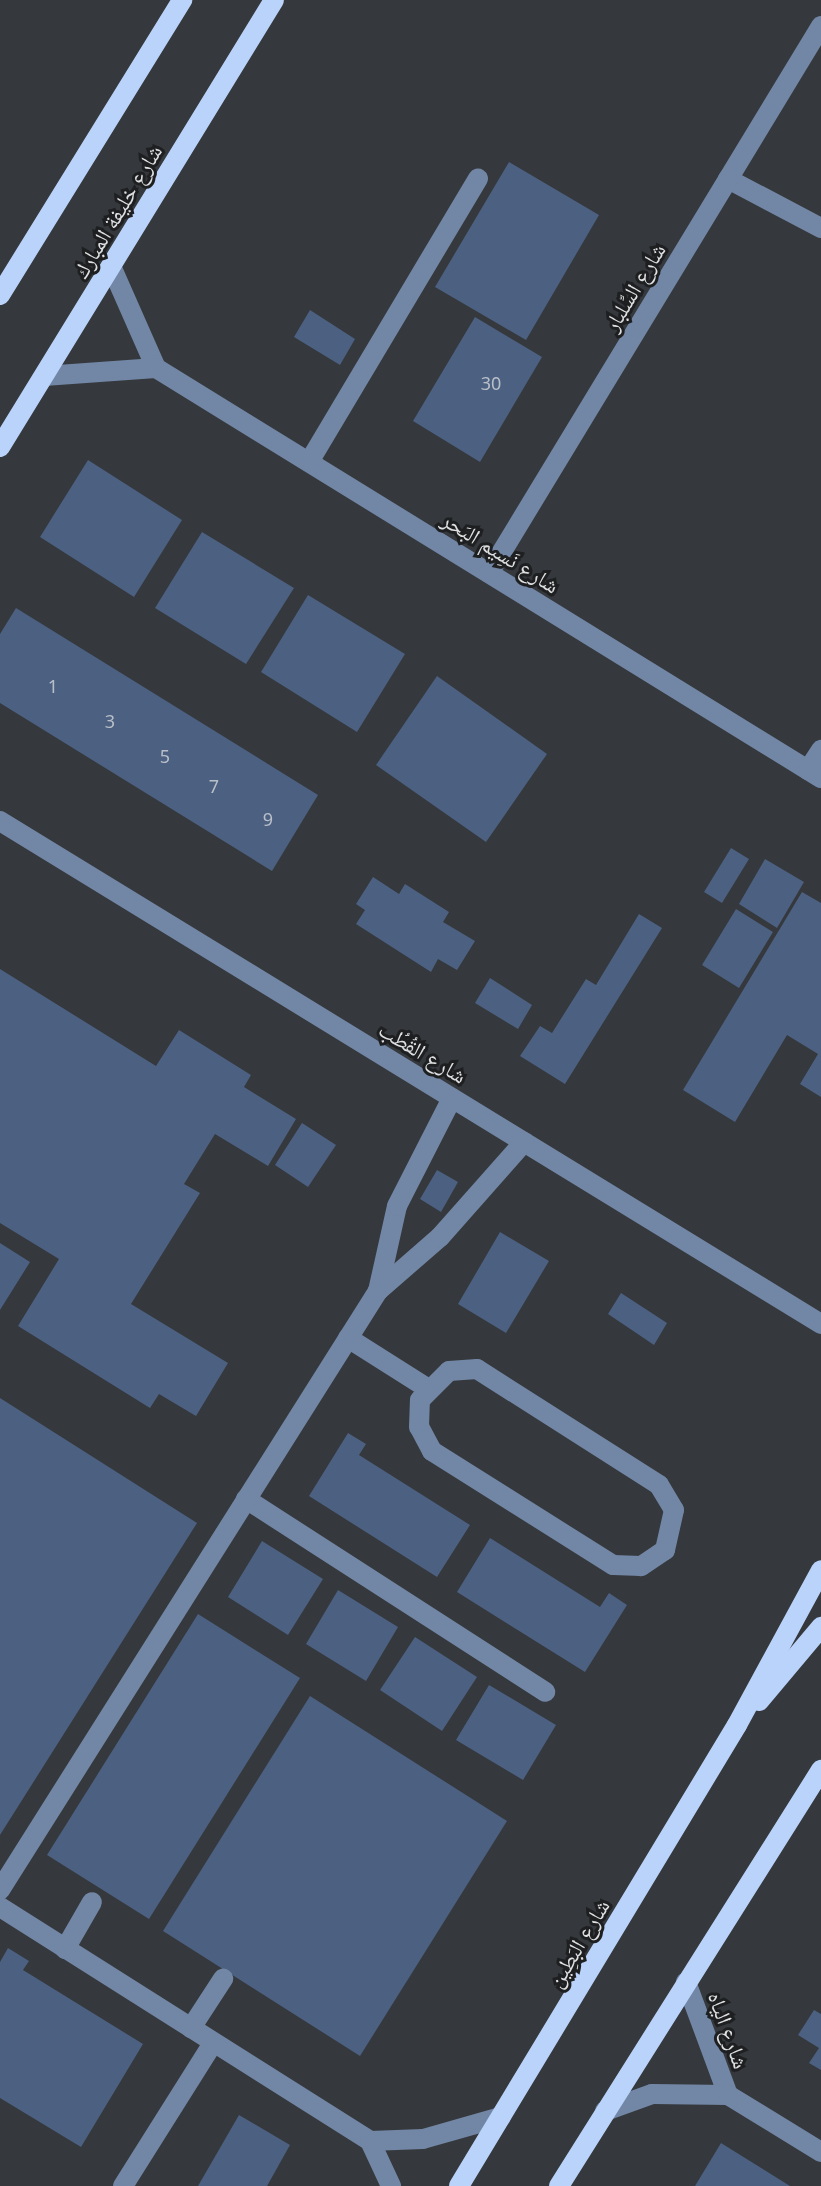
<!DOCTYPE html>
<html>
<head>
<meta charset="utf-8">
<style>
  body { margin:0 }
  #map { position:relative; width:821px; height:2186px; overflow:hidden; background:#35383c; font-family:"Noto Sans","Noto Naskh Arabic",sans-serif }
  div>[style] { position:absolute }
  [style*='--x'] { left:calc(var(--x)*1px); top:calc(var(--y)*1px); width:calc(var(--w)*1px); rotate:calc(var(--a)*1deg) }
  .building>* { inset:0; background:#4c6081 }
  .minor>* { height:20px; margin:-10px; padding:0 10px; transform-origin:10px; border-radius:10px; background:#7286a5 }
  .major>* { height:20px; margin:-10px; padding:0 10px; transform-origin:10px; border-radius:10px; background:#bad3fa }
  span { translate:-50% -50%; white-space:nowrap; text-align:center; line-height:1.15; -webkit-text-stroke:6px #1e1f21; paint-order:stroke }
  .number-label { font-size:18px; color:#b9bfc9 }
  .number-label span { -webkit-text-stroke-width:0 }
  .street-label { font-size:22px; color:#dddfe1 }
</style>
</head>
<body>
<div id="map">
  <div class="building">
    <i style="clip-path:polygon(509px 162px,599px 215px,526px 340px,435px 287px)"></i>
    <i style="clip-path:polygon(310px 310px,355px 339px,340px 365px,294px 337px)"></i>
    <i style="clip-path:polygon(475px 317px,542px 357px,480px 462px,413px 421px)"></i>
    <i style="clip-path:polygon(88px 460px,182px 520px,134px 597px,40px 537px)"></i>
    <i style="clip-path:polygon(202px 532px,294px 588px,246px 664px,155px 608px)"></i>
    <i style="clip-path:polygon(308px 595px,405px 654px,357px 732px,261px 672px)"></i>
    <i style="clip-path:polygon(16px 608px,318px 795px,272px 871px,0 703px,0 634px)"></i>
    <i style="clip-path:polygon(437px 676px,547px 754px,486px 842px,376px 765px)"></i>
    <i style="clip-path:polygon(731px 848px,749px 859px,722px 903px,704px 892px)"></i>
    <i style="clip-path:polygon(765px 859px,804px 882px,777px 928px,739px 904px)"></i>
    <i style="clip-path:polygon(373px 877px,399px 894px,405px 884px,449px 912px,443px 922px,475px 941px,457px 970px,438px 959px,431px 972px,356px 924px,365px 910px,356px 904px)"></i>
    <i style="clip-path:polygon(802px 892px,821px 903px,821px 1097px,800px 1084px,818px 1054px,787px 1035px,735px 1122px,683px 1090px)"></i>
    <i style="clip-path:polygon(736px 909px,773px 932px,739px 988px,702px 965px)"></i>
    <i style="clip-path:polygon(639px 914px,662px 928px,565px 1084px,520px 1056px,540px 1026px,552px 1033px,586px 979px,596px 985px)"></i>
    <i style="clip-path:polygon(0 969px,156px 1066px,179px 1030px,251px 1075px,244px 1087px,296px 1119px,268px 1166px,215px 1134px,184px 1184px,200px 1193px,131px 1304px,228px 1363px,196px 1416px,159px 1394px,150px 1408px,18px 1326px,59px 1259px,0 1223px)"></i>
    <i style="clip-path:polygon(490px 978px,532px 1005px,518px 1029px,475px 1003px)"></i>
    <i style="clip-path:polygon(302px 1123px,336px 1145px,308px 1187px,275px 1165px)"></i>
    <i style="clip-path:polygon(437px 1170px,458px 1182px,441px 1212px,420px 1199px)"></i>
    <i style="clip-path:polygon(500px 1232px,549px 1261px,506px 1333px,458px 1304px)"></i>
    <i style="clip-path:polygon(0 1243px,30px 1262px,0 1310px)"></i>
    <i style="clip-path:polygon(621px 1293px,667px 1323px,654px 1345px,608px 1314px)"></i>
    <i style="clip-path:polygon(0 1398px,197px 1523px,0 1835px)"></i>
    <i style="clip-path:polygon(348px 1433px,366px 1444px,359px 1455px,470px 1525px,437px 1577px,309px 1496px)"></i>
    <i style="clip-path:polygon(490px 1538px,600px 1607px,609px 1593px,627px 1605px,585px 1672px,457px 1592px)"></i>
    <i style="clip-path:polygon(262px 1541px,323px 1579px,288px 1635px,228px 1597px)"></i>
    <i style="clip-path:polygon(338px 1590px,398px 1627px,366px 1681px,306px 1644px)"></i>
    <i style="clip-path:polygon(198px 1614px,300px 1678px,149px 1919px,47px 1855px)"></i>
    <i style="clip-path:polygon(415px 1637px,477px 1677px,442px 1731px,380px 1690px)"></i>
    <i style="clip-path:polygon(489px 1685px,556px 1725px,523px 1780px,456px 1740px)"></i>
    <i style="clip-path:polygon(310px 1696px,507px 1821px,360px 2056px,163px 1931px)"></i>
    <i style="clip-path:polygon(8px 1948px,29px 1961px,23px 1970px,143px 2044px,81px 2147px,0 2098px,0 1962px)"></i>
    <i style="clip-path:polygon(814px 2010px,821px 2014px,821px 2070px,809px 2063px,819px 2048px,798px 2035px)"></i>
    <i style="clip-path:polygon(239px 2115px,290px 2145px,267px 2186px,198px 2186px)"></i>
    <i style="clip-path:polygon(721px 2143px,790px 2186px,695px 2186px)"></i>
  </div>
  <div class="minor">
    <i style="--x:728;--y:179;--w:105;--a:27.8"></i>
    <i style="--x:111;--y:266;--w:111;--a:66.2"></i>
    <i style="--x:44;--y:376;--w:112;--a:-4.1"></i>
    <i style="--x:156;--y:368;--w:781;--a:31.66"></i>
    <i style="--x:309;--y:462;--w:330;--a:-59.2"></i>
    <i style="--x:489;--y:573;--w:640;--a:-58.74"></i>
    <i style="--x:808;--y:770;--w:24;--a:-57"></i>
    <i style="--x:0;--y:821;--w:963;--a:31.49"></i>
    <i style="--x:378;--y:1291;--w:87;--a:-77.4"></i>
    <i style="--x:397;--y:1206;--w:121;--a:-63"></i>
    <i style="--x:348;--y:1338;--w:93;--a:32.3"></i>
    <i style="--x:477;--y:1369;--w:216;--a:32.5"></i>
    <i style="--x:659;--y:1485;--w:29;--a:59"></i>
    <i style="--x:674;--y:1510;--w:41;--a:102.7"></i>
    <i style="--x:665;--y:1550;--w:29;--a:146"></i>
    <i style="--x:641;--y:1566;--w:28;--a:-178"></i>
    <i style="--x:613;--y:1565;--w:214;--a:-147.8"></i>
    <i style="--x:432;--y:1451;--w:27;--a:-118"></i>
    <i style="--x:419;--y:1427;--w:27;--a:-88"></i>
    <i style="--x:420;--y:1400;--w:41;--a:-45"></i>
    <i style="--x:449;--y:1371;--w:28;--a:-4"></i>
    <i style="--x:246;--y:1499;--w:356;--a:32.8"></i>
    <i style="--x:0;--y:1890;--w:708;--a:-57.75"></i>
    <i style="--x:378;--y:1291;--w:82;--a:-41.1"></i>
    <i style="--x:440;--y:1237;--w:127;--a:-48.5"></i>
    <i style="--x:0;--y:1907;--w:438;--a:32.3"></i>
    <i style="--x:370;--y:2141;--w:50;--a:65"></i>
    <i style="--x:65;--y:1949;--w:54;--a:-60.1"></i>
    <i style="--x:686;--y:1982;--w:121;--a:69.6"></i>
    <i style="--x:191;--y:2028;--w:59;--a:-56.9"></i>
    <i style="--x:605;--y:2111;--w:50;--a:-19.9"></i>
    <i style="--x:652;--y:2094;--w:76;--a:0.8"></i>
    <i style="--x:728;--y:2095;--w:109;--a:31.5"></i>
    <i style="--x:370;--y:2141;--w:53;--a:-2.2"></i>
    <i style="--x:423;--y:2139;--w:81;--a:-15.8"></i>
    <i style="--x:123;--y:2186;--w:169;--a:-57.8"></i>
  </div>
  <div class="major">
    <i style="--x:0;--y:295;--w:347;--a:-58.3"></i>
    <i style="--x:0;--y:447;--w:524;--a:-58.49"></i>
    <i style="--x:759;--y:1701;--w:97;--a:-50"></i>
    <i style="--x:459;--y:2186;--w:538;--a:-58.91"></i>
    <i style="--x:737;--y:1725;--w:176;--a:-61.5"></i>
    <i style="--x:559;--y:2186;--w:492;--a:-57.8"></i>
  </div>
  <div class="number-label">
    <span style="left:491px;top:383px">30</span>
    <span style="left:53px;top:686px">1</span>
    <span style="left:110px;top:721px">3</span>
    <span style="left:165px;top:756px">5</span>
    <span style="left:214px;top:786px">7</span>
    <span style="left:268px;top:819px">9</span>
  </div>
  <div class="street-label">
    <span style="left:117px;top:211px;rotate:-59deg">شارع خليفة المبارك</span>
    <span style="left:634px;top:287px;rotate:-59deg">شارع السِّلبار</span>
    <span style="left:501px;top:552px;rotate:32deg">شارع نَسِيم البَحر</span>
    <span style="left:423px;top:1052px;rotate:31deg">شارع القُطُب</span>
    <span style="left:578px;top:1943px;rotate:-59deg">شارع البَطِين</span>
    <span style="left:729px;top:2030px;rotate:70deg">شارع الياه</span>
  </div>
</div>
</body>
</html>
